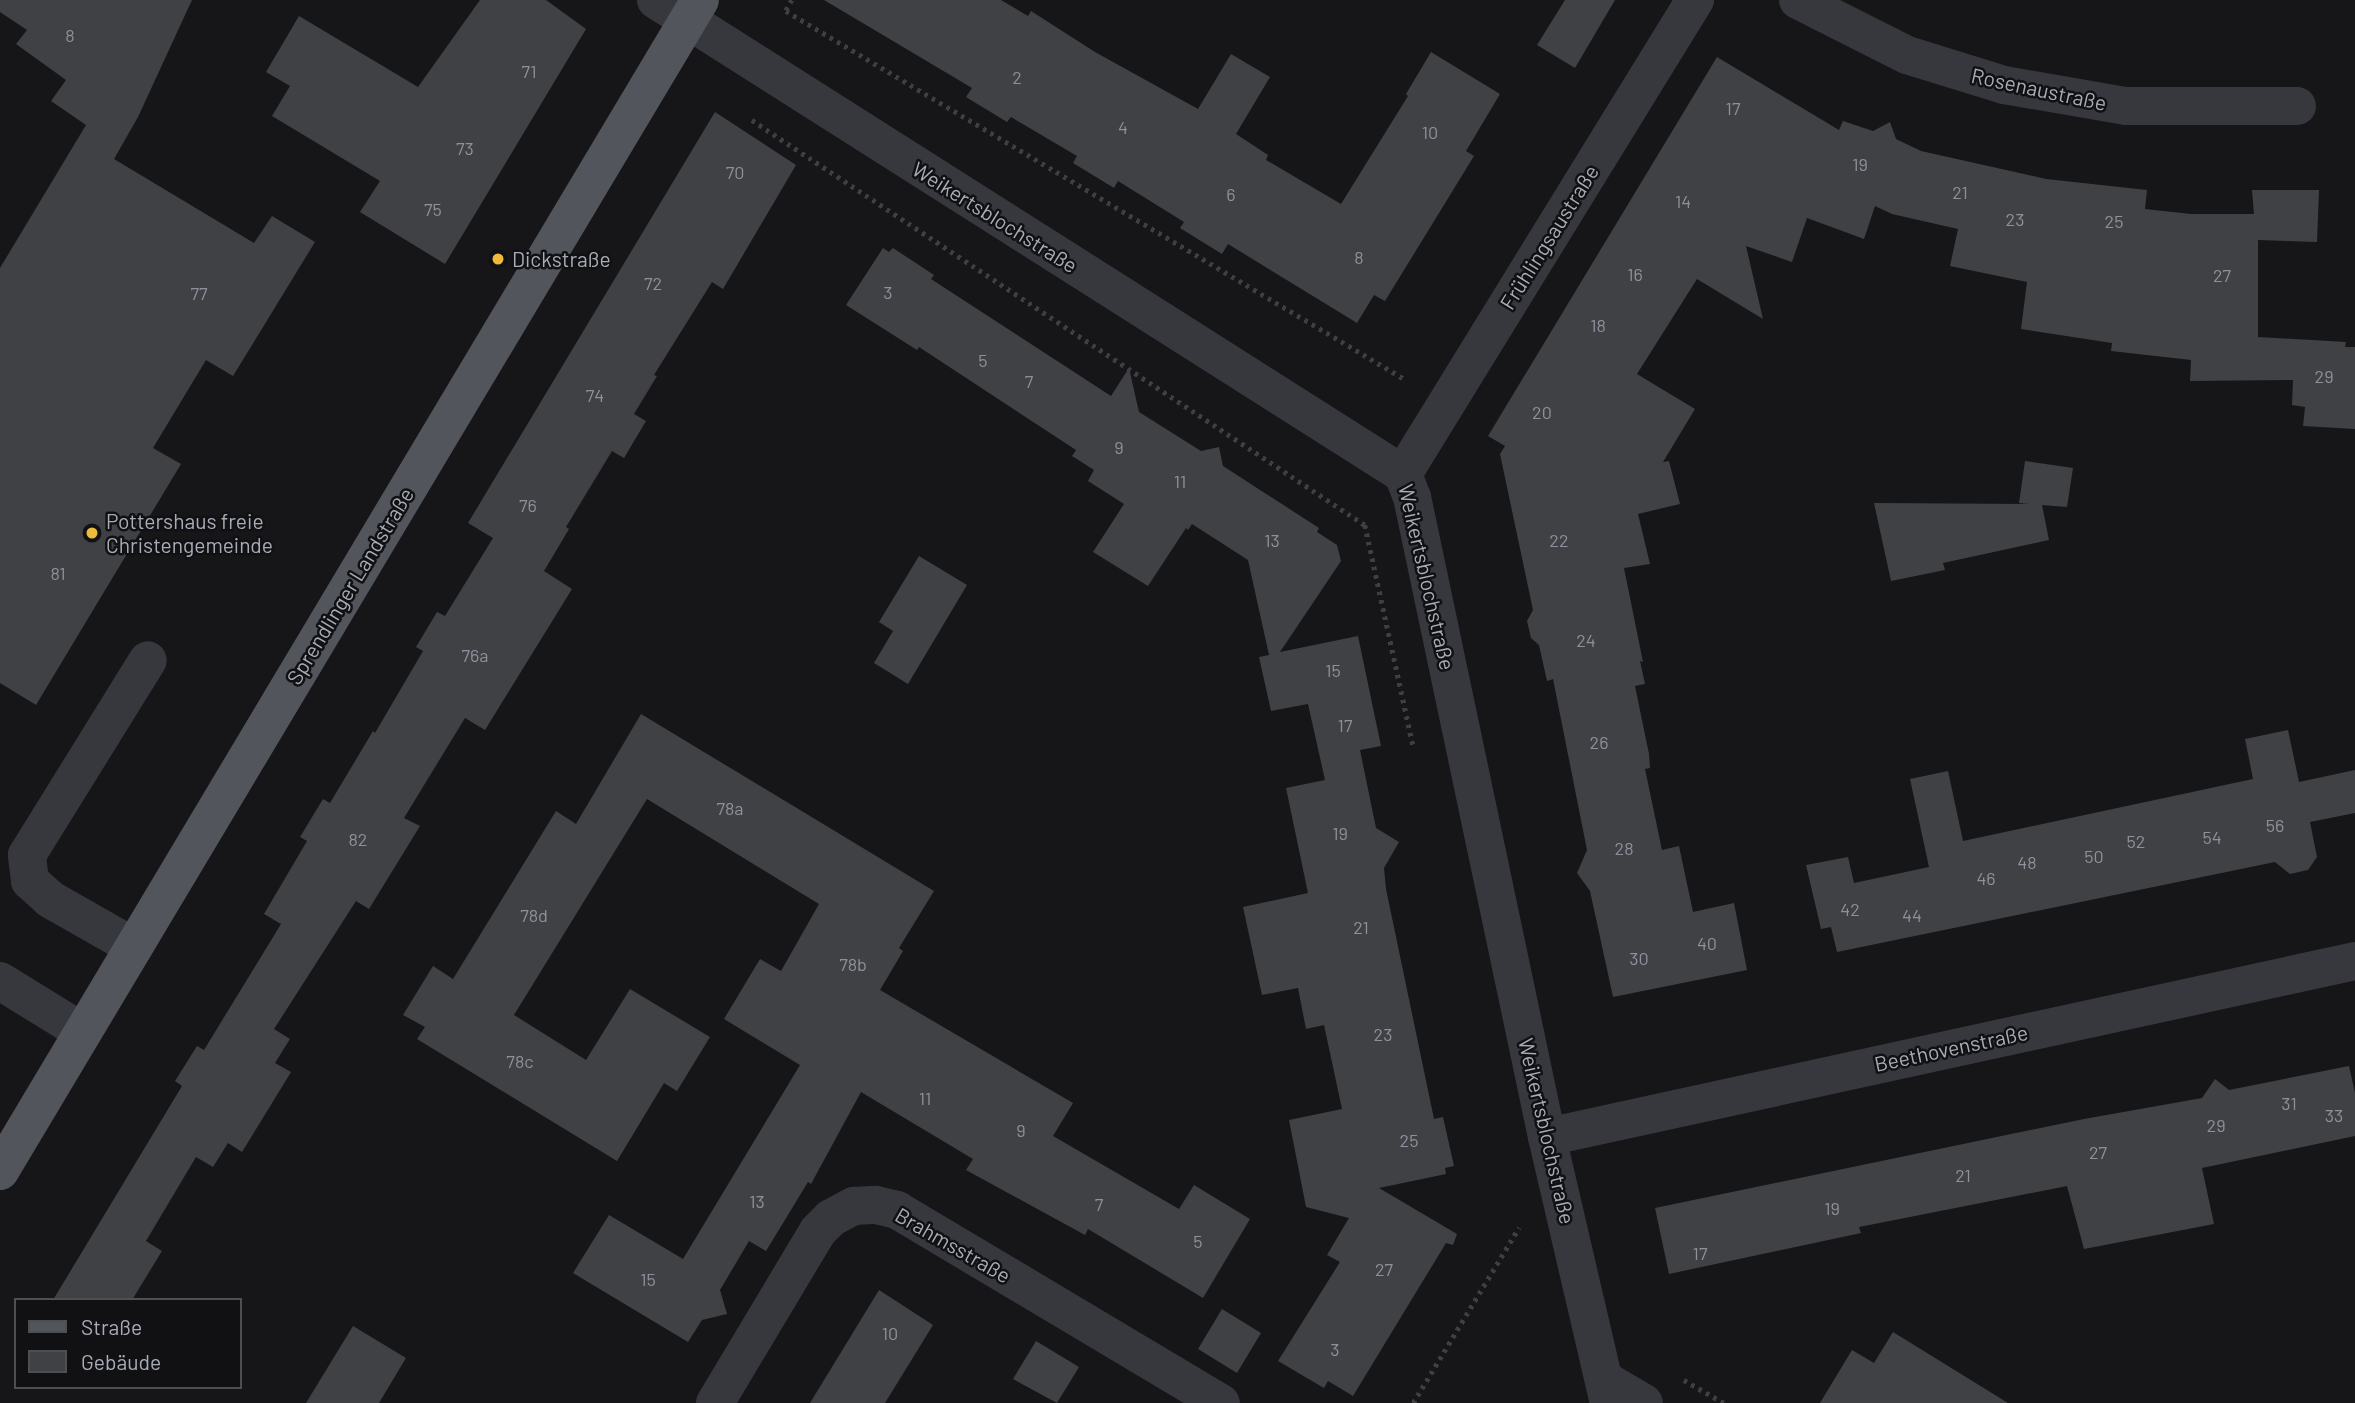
<!DOCTYPE html>
<html>
<head>
<meta charset="utf-8">
<style>
  body { margin:0 }
  #map { position:relative; width:2355px; height:1403px; overflow:hidden; background:#161618; font-family:Barlow,sans-serif }
  div>[style] { position:absolute }
  [style*='--x'] { left:calc(var(--x)*1px); top:calc(var(--y)*1px); width:calc(var(--w)*1px); rotate:calc(var(--a)*1deg) }
  .building>* { inset:0; background:#404145 }
  .path>* { height:4.5px; margin-top:-2.25px; transform-origin:0; background:repeating-linear-gradient(90deg,#3d3f44 0 3.5px,transparent 0 8.5px) }
  .minor>* { height:38px; margin:-19px; padding:0 19px; transform-origin:19px; border-radius:19px; background:#37383d }
  .major>* { height:38px; margin:-19px; padding:0 19px; transform-origin:19px; border-radius:19px; background:#53555c }
  .dots>* { width:19px; height:19px; translate:-50% -50%; box-sizing:border-box; border:4px solid #111113; border-radius:50% }
  span { translate:-50% -50%; white-space:nowrap; text-align:center; line-height:1.15; -webkit-text-stroke:5px #111113; paint-order:stroke }
  .number-label { font-size:18px; color:#8e919b }
  .number-label span { -webkit-text-stroke-width:0 }
  .street-label { font-size:21px; color:#a8acb8 }
  .poi-label { font-size:21px; color:#a8acb8 }
  .left { translate:0 -50%; text-align:left }
  .legend { position:absolute; left:14px; top:1298px; width:228px; height:91px; box-sizing:border-box; background:#111113; border:2px solid #4d4f55; margin:0; padding:9px 12px; list-style:none; font-size:21px; color:#a8acb8 }
  .legend li { display:flex; align-items:center; gap:14px; height:35px }
  .legend b { width:35px; border:2px solid #4d4f55 }
</style>
</head>
<body>
<div id="map">
  <div class="building">
    <i style="clip-path:polygon(0 0,192px 0,138px 117px,114px 159px,254px 243px,272px 216px,315px 242px,233px 376px,206px 360px,153px 448px,181px 464px,36px 705px,0 683px,0 268px,86px 125px,51px 101px,66px 80px,16px 44px,27px 30px,0 12px)"></i>
    <i style="clip-path:polygon(480px 0,546px 0,586px 29px,445px 264px,360px 212px,380px 181px,272px 116px,290px 86px,266px 72px,299px 16px,418px 87px)"></i>
    <i style="clip-path:polygon(824px 0,1001px 0,1028px 16px,1031px 11px,1095px 52px,1198px 109px,1231px 54px,1270px 77px,1236px 134px,1268px 155px,1266px 160px,1341px 204px,1408px 96px,1406px 94px,1431px 52px,1500px 94px,1466px 151px,1474px 156px,1385px 301px,1374px 295px,1357px 323px,1228px 244px,1222px 254px,1180px 228px,1184px 222px,1118px 181px,1114px 188px,1073px 163px,1077px 156px,1011px 117px,1007px 122px,966px 97px,972px 88px)"></i>
    <i style="clip-path:polygon(1565px 0,1615px 0,1575px 68px,1537px 45px)"></i>
    <i style="clip-path:polygon(1717px 57px,1839px 130px,1843px 121px,1873px 131px,1890px 122px,1896px 139px,1921px 151px,2046px 179px,2147px 190px,2145px 209px,2191px 214px,2254px 214px,2252px 190px,2319px 190px,2317px 242px,2258px 240px,2258px 337px,2346px 342px,2345px 347px,2355px 347px,2355px 429px,2303px 426px,2305px 407px,2292px 405px,2293px 380px,2190px 381px,2191px 360px,2111px 351px,2112px 343px,2021px 329px,2027px 282px,1950px 266px,1958px 229px,1892px 214px,1875px 206px,1864px 239px,1807px 218px,1792px 262px,1746px 246px,1763px 319px,1697px 279px,1637px 374px,1695px 409px,1663px 462px,1669px 461px,1680px 504px,1638px 514px,1650px 564px,1624px 568px,1643px 662px,1640px 661px,1645px 684px,1635px 686px,1649px 754px,1650px 768px,1645px 769px,1662px 850px,1679px 846px,1693px 912px,1734px 903px,1747px 970px,1613px 997px,1590px 891px,1577px 873px,1587px 850px,1553px 679px,1547px 681px,1539px 645px,1531px 638px,1527px 621px,1533px 610px,1500px 454px,1505px 446px,1488px 436px)"></i>
    <i style="clip-path:polygon(715px 112px,796px 165px,723px 289px,712px 282px,654px 375px,657px 376px,634px 414px,646px 421px,624px 458px,612px 451px,566px 527px,569px 529px,544px 571px,572px 589px,485px 730px,465px 718px,404px 818px,420px 826px,369px 909px,356px 901px,274px 1029px,290px 1039px,275px 1063px,291px 1072px,242px 1152px,228px 1143px,213px 1167px,196px 1157px,146px 1241px,162px 1251px,132px 1300px,53px 1300px,182px 1086px,175px 1081px,197px 1046px,204px 1050px,281px 924px,264px 914px,307px 841px,300px 837px,323px 799px,330px 803px,373px 731px,375px 733px,423px 651px,416px 647px,437px 612px,445px 616px,493px 538px,468px 523px)"></i>
    <i style="clip-path:polygon(883px 248px,889px 252px,893px 248px,934px 275px,931px 279px,1111px 396px,1129px 368px,1139px 412px,1201px 451px,1219px 447px,1223px 466px,1319px 528px,1317px 532px,1337px 545px,1341px 561px,1280px 652px,1358px 636px,1381px 746px,1360px 750px,1376px 828px,1399px 842px,1384px 868px,1386px 889px,1434px 1119px,1443px 1117px,1454px 1166px,1445px 1168px,1446px 1174px,1379px 1188px,1457px 1234px,1453px 1245px,1446px 1243px,1353px 1396px,1328px 1381px,1324px 1388px,1278px 1361px,1340px 1262px,1327px 1255px,1349px 1218px,1306px 1207px,1289px 1120px,1342px 1109px,1324px 1025px,1306px 1029px,1298px 988px,1262px 995px,1243px 907px,1308px 893px,1286px 788px,1325px 780px,1308px 704px,1271px 711px,1259px 657px,1269px 655px,1248px 560px,1192px 524px,1188px 530px,1186px 528px,1148px 586px,1093px 552px,1124px 504px,1088px 481px,1094px 470px,1072px 456px,1076px 450px,919px 347px,917px 350px,846px 305px)"></i>
    <i style="clip-path:polygon(2025px 461px,2073px 468px,2067px 507px,2042px 505px,2049px 540px,1943px 563px,1945px 570px,1891px 581px,1874px 503px,2029px 504px,2019px 503px)"></i>
    <i style="clip-path:polygon(919px 556px,967px 585px,908px 684px,874px 663px,893px 631px,879px 622px)"></i>
    <i style="clip-path:polygon(641px 714px,934px 891px,899px 948px,903px 951px,880px 990px,1073px 1103px,1053px 1136px,1179px 1209px,1194px 1185px,1250px 1219px,1203px 1298px,1088px 1229px,1085px 1235px,966px 1170px,973px 1159px,861px 1092px,811px 1184px,808px 1182px,766px 1251px,749px 1241px,720px 1290px,727px 1314px,702px 1320px,688px 1342px,573px 1273px,609px 1215px,683px 1259px,800px 1065px,724px 1019px,760px 959px,781px 971px,819px 904px,647px 799px,514px 1015px,586px 1060px,630px 989px,710px 1037px,677px 1091px,664px 1083px,617px 1161px,417px 1039px,425px 1027px,403px 1015px,433px 966px,453px 979px,556px 811px,576px 824px)"></i>
    <i style="clip-path:polygon(2288px 730px,2299px 782px,2355px 770px,2355px 813px,2310px 822px,2317px 857px,2308px 870px,2290px 874px,2275px 862px,1837px 952px,1831px 927px,1821px 929px,1806px 865px,1848px 857px,1854px 883px,1929px 867px,1910px 779px,1948px 771px,1963px 841px,2253px 779px,2245px 739px)"></i>
    <i style="clip-path:polygon(2349px 1066px,2355px 1093px,2355px 1136px,2202px 1168px,2214px 1224px,2084px 1249px,2067px 1186px,1859px 1227px,1861px 1233px,1669px 1274px,1655px 1208px,2084px 1119px,2202px 1098px,2215px 1079px,2229px 1090px)"></i>
    <i style="clip-path:polygon(879px 1290px,933px 1325px,885px 1403px,810px 1403px)"></i>
    <i style="clip-path:polygon(1222px 1309px,1261px 1333px,1237px 1373px,1198px 1349px)"></i>
    <i style="clip-path:polygon(353px 1326px,406px 1358px,379px 1403px,306px 1403px)"></i>
    <i style="clip-path:polygon(1893px 1332px,2008px 1403px,1820px 1403px,1852px 1350px,1874px 1363px)"></i>
    <i style="clip-path:polygon(1036px 1341px,1079px 1367px,1057px 1403px,1013px 1379px)"></i>
  </div>
  <div class="path">
    <i style="--x:792;--y:0;--w:13;--a:119"></i>
    <i style="--x:786;--y:11;--w:721;--a:30.76"></i>
    <i style="--x:752;--y:120;--w:735;--a:33.45"></i>
    <i style="--x:1365;--y:525;--w:226;--a:77.7"></i>
    <i style="--x:1684;--y:1380;--w:46;--a:29.9"></i>
    <i style="--x:1413;--y:1403;--w:205;--a:-58.9"></i>
  </div>
  <div class="minor">
    <i style="--x:656;--y:0;--w:885;--a:32.4"></i>
    <i style="--x:1403;--y:474;--w:25;--a:69"></i>
    <i style="--x:1412;--y:497;--w:654;--a:78.09"></i>
    <i style="--x:1547;--y:1137;--w:273;--a:76.9"></i>
    <i style="--x:1798;--y:0;--w:122;--a:26.8"></i>
    <i style="--x:1907;--y:55;--w:102;--a:17.2"></i>
    <i style="--x:2004;--y:85;--w:124;--a:9.8"></i>
    <i style="--x:2126;--y:106;--w:171;--a:0"></i>
    <i style="--x:1403;--y:474;--w:557;--a:-58.37"></i>
    <i style="--x:134;--y:947;--w:97;--a:-150.3"></i>
    <i style="--x:50;--y:899;--w:27;--a:-138"></i>
    <i style="--x:30;--y:881;--w:26;--a:-97"></i>
    <i style="--x:27;--y:855;--w:229;--a:-58.2"></i>
    <i style="--x:0;--y:981;--w:97;--a:31.6"></i>
    <i style="--x:1547;--y:1137;--w:827;--a:-12.29"></i>
    <i style="--x:1605;--y:1380;--w:45;--a:30.5"></i>
    <i style="--x:715;--y:1403;--w:200;--a:-59.1"></i>
    <i style="--x:818;--y:1231;--w:18;--a:-45"></i>
    <i style="--x:831;--y:1218;--w:26;--a:-28"></i>
    <i style="--x:854;--y:1206;--w:22;--a:-3"></i>
    <i style="--x:876;--y:1205;--w:22;--a:13"></i>
    <i style="--x:897;--y:1210;--w:377;--a:30.8"></i>
  </div>
  <div class="major">
    <i style="--x:0;--y:1171;--w:1364;--a:-59.13"></i>
  </div>
  <div class="dots">
    <i style="left:498px;top:259px;background:#edbb39"></i>
    <i style="left:92px;top:533px;background:#edbb39"></i>
  </div>
  <div class="number-label">
    <span style="left:70px;top:35px">8</span>
    <span style="left:529px;top:71px">71</span>
    <span style="left:1017px;top:77px">2</span>
    <span style="left:1733px;top:108px">17</span>
    <span style="left:1123px;top:127px">4</span>
    <span style="left:1430px;top:132px">10</span>
    <span style="left:465px;top:148px">73</span>
    <span style="left:1860px;top:164px">19</span>
    <span style="left:735px;top:172px">70</span>
    <span style="left:1960px;top:192px">21</span>
    <span style="left:1231px;top:194px">6</span>
    <span style="left:1683px;top:201px">14</span>
    <span style="left:433px;top:209px">75</span>
    <span style="left:2015px;top:219px">23</span>
    <span style="left:2114px;top:221px">25</span>
    <span style="left:1359px;top:257px">8</span>
    <span style="left:1635px;top:274px">16</span>
    <span style="left:2222px;top:275px">27</span>
    <span style="left:653px;top:283px">72</span>
    <span style="left:888px;top:292px">3</span>
    <span style="left:199px;top:293px">77</span>
    <span style="left:1598px;top:325px">18</span>
    <span style="left:983px;top:360px">5</span>
    <span style="left:2324px;top:376px">29</span>
    <span style="left:1029px;top:381px">7</span>
    <span style="left:595px;top:395px">74</span>
    <span style="left:1542px;top:412px">20</span>
    <span style="left:1119px;top:447px">9</span>
    <span style="left:1180px;top:481px">11</span>
    <span style="left:528px;top:505px">76</span>
    <span style="left:1272px;top:540px">13</span>
    <span style="left:1559px;top:540px">22</span>
    <span style="left:58px;top:573px">81</span>
    <span style="left:1586px;top:640px">24</span>
    <span style="left:475px;top:655px">76a</span>
    <span style="left:1333px;top:670px">15</span>
    <span style="left:1345px;top:725px">17</span>
    <span style="left:1599px;top:742px">26</span>
    <span style="left:730px;top:808px">78a</span>
    <span style="left:2275px;top:825px">56</span>
    <span style="left:1340px;top:833px">19</span>
    <span style="left:2212px;top:837px">54</span>
    <span style="left:358px;top:839px">82</span>
    <span style="left:2136px;top:841px">52</span>
    <span style="left:1624px;top:848px">28</span>
    <span style="left:2094px;top:856px">50</span>
    <span style="left:2027px;top:862px">48</span>
    <span style="left:1986px;top:878px">46</span>
    <span style="left:1850px;top:909px">42</span>
    <span style="left:534px;top:915px">78d</span>
    <span style="left:1912px;top:915px">44</span>
    <span style="left:1361px;top:927px">21</span>
    <span style="left:1707px;top:943px">40</span>
    <span style="left:1639px;top:958px">30</span>
    <span style="left:853px;top:964px">78b</span>
    <span style="left:1383px;top:1034px">23</span>
    <span style="left:520px;top:1061px">78c</span>
    <span style="left:925px;top:1098px">11</span>
    <span style="left:2289px;top:1103px">31</span>
    <span style="left:2334px;top:1115px">33</span>
    <span style="left:2216px;top:1125px">29</span>
    <span style="left:1021px;top:1130px">9</span>
    <span style="left:1409px;top:1140px">25</span>
    <span style="left:2098px;top:1152px">27</span>
    <span style="left:1963px;top:1175px">21</span>
    <span style="left:757px;top:1201px">13</span>
    <span style="left:1099px;top:1204px">7</span>
    <span style="left:1832px;top:1208px">19</span>
    <span style="left:1198px;top:1241px">5</span>
    <span style="left:1700px;top:1253px">17</span>
    <span style="left:1384px;top:1269px">27</span>
    <span style="left:648px;top:1279px">15</span>
    <span style="left:890px;top:1333px">10</span>
    <span style="left:1335px;top:1349px">3</span>
  </div>
  <div class="street-label">
    <span style="left:2039px;top:89px;rotate:12deg">Rosenaustraße</span>
    <span style="left:995px;top:217px;rotate:32deg">Weikertsblochstraße</span>
    <span style="left:1549px;top:237px;rotate:-58deg">Frühlingsaustraße</span>
    <span style="left:1427px;top:577px;rotate:77deg">Weikertsblochstraße</span>
    <span style="left:350px;top:586px;rotate:-59deg">Sprendlinger Landstraße</span>
    <span style="left:1951px;top:1048px;rotate:-12deg">Beethovenstraße</span>
    <span style="left:1547px;top:1131px;rotate:77deg">Weikertsblochstraße</span>
    <span style="left:953px;top:1245px;rotate:30deg">Brahmsstraße</span>
  </div>
  <div class="poi-label">
    <span class="left" style="left:512px;top:259px">Dickstraße</span>
    <span class="left" style="left:106px;top:533px">Pottershaus freie<br>Christengemeinde</span>
  </div>
  <ul class="legend">
  <li><b style="height:9px;background:#53555c"></b>Straße</li>
  <li><b style="height:19px;background:#404145"></b>Gebäude</li>
  </ul>
</div>
</body>
</html>
